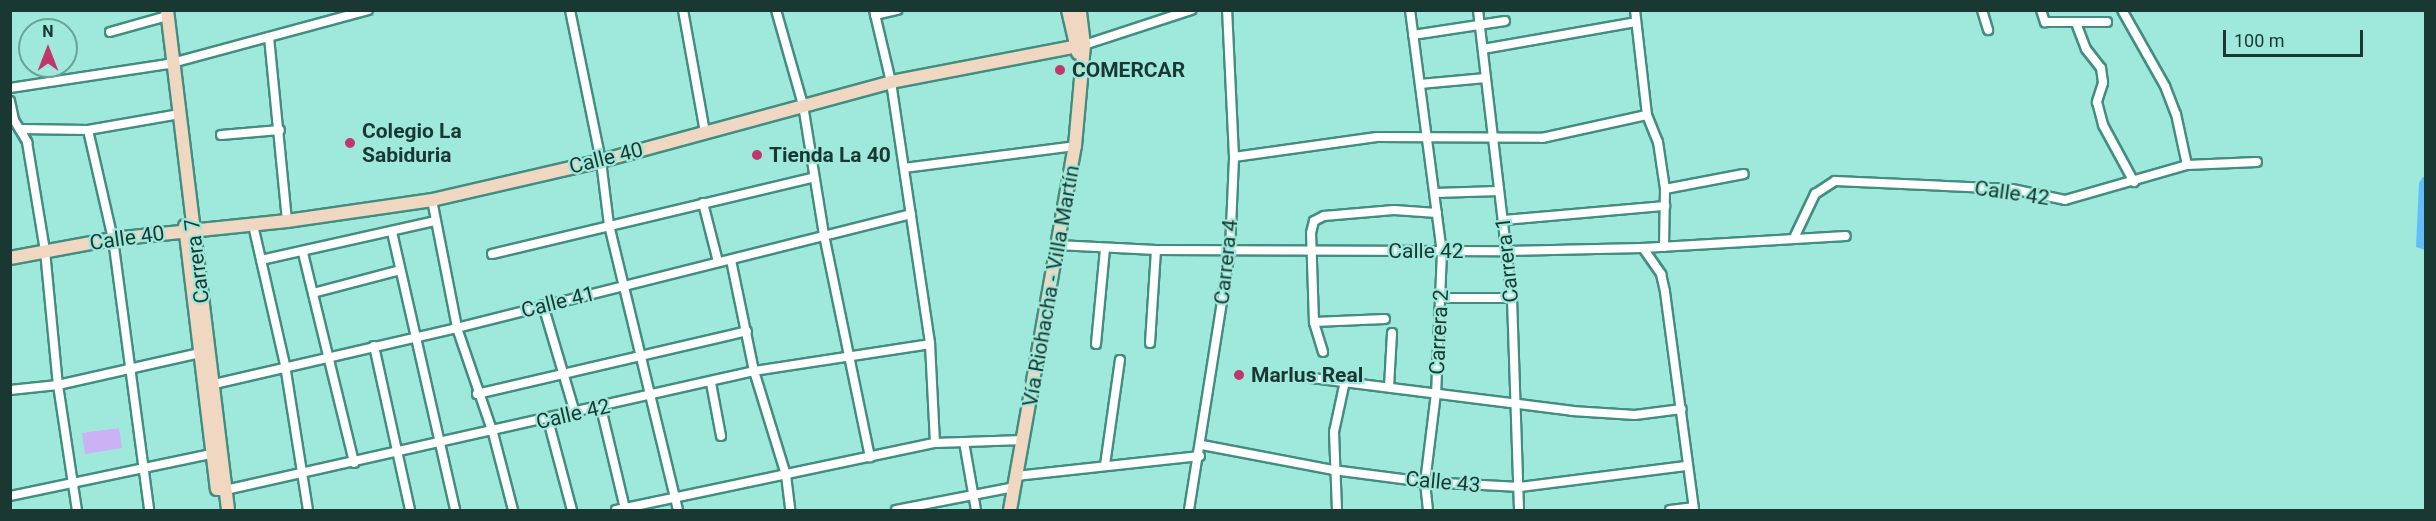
<!DOCTYPE html>
<html>
<head>
<meta charset="utf-8">
<style>
  body { margin:0 }
  #map { position:relative; width:2436px; height:521px; overflow:hidden; background:#9ee9db; font-family:Roboto,sans-serif }
  div>[style] { position:absolute }
  [style*='--x'] { left:calc(var(--x)*1px); top:calc(var(--y)*1px); width:calc(var(--w)*1px); rotate:calc(var(--a)*1deg) }
  .green>* { inset:0; background:#cab2f5 }
  .water>* { inset:0; background:#63bdfb }
  .roads { filter:drop-shadow(2px 0 #428d80) drop-shadow(-2px 0 #428d80) drop-shadow(0 2px #428d80) drop-shadow(0 -2px #428d80) }
  .street>* { height:8px; margin:-4px; padding:0 4px; transform-origin:4px; border-radius:4px; background:#fff }
  .secondary>* { height:12px; margin:-6px; padding:0 6px; transform-origin:6px; border-radius:6px; background:#efd7c1 }
  .dots>* { width:16px; height:16px; translate:-50% -50%; box-sizing:border-box; border:3px solid #9ee9db; border-radius:50% }
  span { translate:-50% -50%; white-space:nowrap; text-align:center; line-height:1.15; -webkit-text-stroke:4.5px #9ee9db; paint-order:stroke }
  .poi-label { font-size:21px; color:#193832; font-weight:700 }
  .left { translate:0 -50%; text-align:left }
  .street-label { font-size:21px; color:#193832 }
  .frame { position:absolute; inset:0; border:12px solid #193832; pointer-events:none }
  .north { position:absolute; left:18px; top:18px; width:60px; height:60px; box-sizing:border-box; background:#9ee9db; border:2px solid #69a297; border-radius:50%; rotate:0deg; font-size:16px; font-weight:700; line-height:24px; text-align:center; color:#193832 }
  .north::after { content:''; display:block; margin:auto; width:21px; height:27px; background:#c1366d; clip-path:polygon(50% 0,100% 100%,50% 72%,0 100%) }
  .scale { position:absolute; left:2223px; top:30px; width:140px; height:27px; box-sizing:border-box; border:3px solid #193832; border-top:0; padding-left:8px; font-size:18px; line-height:21px; white-space:nowrap; color:#193832; -webkit-text-stroke:4px #9ee9db; paint-order:stroke }
</style>
</head>
<body>
<div id="map">
  <div class="green">
    <i style="clip-path:polygon(119px 428px,122px 448px,85px 454px,82px 433px)"></i>
  </div>
  <div class="water">
    <i style="clip-path:polygon(2423px 177px,2426px 177px,2425px 250px,2416px 247px,2419px 183px)"></i>
  </div>
  <div class="roads">
    <div class="street">
      <i style="--x:570;--y:10;--w:154;--a:78.4"></i>
      <i style="--x:601;--y:161;--w:64;--a:82.9"></i>
      <i style="--x:609;--y:225;--w:293;--a:76.4"></i>
      <i style="--x:683;--y:10;--w:124;--a:79.8"></i>
      <i style="--x:776;--y:10;--w:99;--a:74.1"></i>
      <i style="--x:803;--y:105;--w:132;--a:80.8"></i>
      <i style="--x:824;--y:235;--w:227;--a:78.3"></i>
      <i style="--x:874;--y:10;--w:74;--a:76.7"></i>
      <i style="--x:891;--y:82;--w:265;--a:81.5"></i>
      <i style="--x:930;--y:344;--w:99;--a:87.1"></i>
      <i style="--x:1410;--y:10;--w:244;--a:82.5"></i>
      <i style="--x:1442;--y:252;--w:141;--a:92.4"></i>
      <i style="--x:1436;--y:393;--w:90;--a:97"></i>
      <i style="--x:1425;--y:482;--w:28;--a:84"></i>
      <i style="--x:1478;--y:10;--w:290;--a:83.3"></i>
      <i style="--x:1512;--y:298;--w:212;--a:88.1"></i>
      <i style="--x:1635;--y:10;--w:106;--a:83.5"></i>
      <i style="--x:1647;--y:115;--w:29;--a:68"></i>
      <i style="--x:1658;--y:142;--w:48;--a:81.5"></i>
      <i style="--x:1665;--y:189;--w:58;--a:91"></i>
      <i style="--x:1982;--y:10;--w:21;--a:73"></i>
      <i style="--x:2041;--y:10;--w:13;--a:72"></i>
      <i style="--x:2045;--y:22;--w:62;--a:0"></i>
      <i style="--x:2122;--y:10;--w:87;--a:60.5"></i>
      <i style="--x:2165;--y:86;--w:30;--a:69"></i>
      <i style="--x:2176;--y:114;--w:52;--a:77.8"></i>
      <i style="--x:875;--y:15;--w:23;--a:-13"></i>
      <i style="--x:2076;--y:23;--w:28;--a:69"></i>
      <i style="--x:2086;--y:49;--w:24;--a:52"></i>
      <i style="--x:2101;--y:68;--w:15;--a:82"></i>
      <i style="--x:2103;--y:83;--w:20;--a:108"></i>
      <i style="--x:2097;--y:102;--w:24;--a:75"></i>
      <i style="--x:2103;--y:125;--w:65;--a:61.5"></i>
      <i style="--x:110;--y:32;--w:59;--a:-15.7"></i>
      <i style="--x:1413;--y:35;--w:93;--a:-8.7"></i>
      <i style="--x:269;--y:37;--w:185;--a:84.4"></i>
      <i style="--x:1084;--y:45;--w:113;--a:-18.1"></i>
      <i style="--x:1483;--y:49;--w:155;--a:-10"></i>
      <i style="--x:1420;--y:84;--w:66;--a:-5.2"></i>
      <i style="--x:10;--y:88;--w:160;--a:-8.6"></i>
      <i style="--x:168;--y:64;--w:207;--a:-15.1"></i>
      <i style="--x:10;--y:101;--w:19;--a:78"></i>
      <i style="--x:14;--y:120;--w:26;--a:59"></i>
      <i style="--x:27;--y:142;--w:110;--a:80.6"></i>
      <i style="--x:45;--y:251;--w:135;--a:84.5"></i>
      <i style="--x:58;--y:385;--w:126;--a:81.4"></i>
      <i style="--x:20;--y:129;--w:68;--a:0.8"></i>
      <i style="--x:88;--y:130;--w:93;--a:-9.9"></i>
      <i style="--x:88;--y:130;--w:112;--a:77.1"></i>
      <i style="--x:113;--y:239;--w:273;--a:82.4"></i>
      <i style="--x:221;--y:135;--w:59;--a:-4.8"></i>
      <i style="--x:1234;--y:157;--w:144;--a:-8"></i>
      <i style="--x:1377;--y:137;--w:165;--a:0.3"></i>
      <i style="--x:1542;--y:138;--w:107;--a:-12.4"></i>
      <i style="--x:904;--y:168;--w:172;--a:-7.3"></i>
      <i style="--x:1665;--y:189;--w:80;--a:-10.8"></i>
      <i style="--x:1435;--y:193;--w:64;--a:-1.8"></i>
      <i style="--x:432;--y:200;--w:130;--a:78.9"></i>
      <i style="--x:457;--y:328;--w:111;--a:71.1"></i>
      <i style="--x:493;--y:433;--w:80;--a:75.4"></i>
      <i style="--x:703;--y:203;--w:61;--a:75.7"></i>
      <i style="--x:1504;--y:220;--w:162;--a:-5"></i>
      <i style="--x:253;--y:225;--w:144;--a:77.1"></i>
      <i style="--x:285;--y:365;--w:147;--a:81"></i>
      <i style="--x:392;--y:232;--w:285;--a:77.2"></i>
      <i style="--x:1794;--y:238;--w:49;--a:-64.5"></i>
      <i style="--x:1815;--y:194;--w:24;--a:-33"></i>
      <i style="--x:1835;--y:181;--w:177;--a:2.6"></i>
      <i style="--x:2012;--y:189;--w:54;--a:11.7"></i>
      <i style="--x:2065;--y:200;--w:127;--a:-16"></i>
      <i style="--x:2187;--y:165;--w:70;--a:-2.5"></i>
      <i style="--x:1057;--y:245;--w:99;--a:2.9"></i>
      <i style="--x:1156;--y:250;--w:351;--a:0.2"></i>
      <i style="--x:1507;--y:251;--w:136;--a:-1.3"></i>
      <i style="--x:1643;--y:248;--w:203;--a:-3.4"></i>
      <i style="--x:1643;--y:248;--w:32;--a:55"></i>
      <i style="--x:1661;--y:274;--w:18;--a:77"></i>
      <i style="--x:1665;--y:292;--w:220;--a:82.4"></i>
      <i style="--x:303;--y:253;--w:216;--a:76.3"></i>
      <i style="--x:492;--y:254;--w:331;--a:-13.4"></i>
      <i style="--x:261;--y:260;--w:179;--a:-12.6"></i>
      <i style="--x:731;--y:260;--w:113;--a:78.3"></i>
      <i style="--x:754;--y:371;--w:109;--a:72.9"></i>
      <i style="--x:786;--y:475;--w:35;--a:83"></i>
      <i style="--x:313;--y:293;--w:90;--a:-14.8"></i>
      <i style="--x:1442;--y:298;--w:70;--a:0"></i>
      <i style="--x:543;--y:305;--w:113;--a:73.5"></i>
      <i style="--x:1314;--y:322;--w:71;--a:-2.4"></i>
      <i style="--x:1150;--y:343;--w:93;--a:-86.3"></i>
      <i style="--x:1096;--y:344;--w:95;--a:-84.6"></i>
      <i style="--x:374;--y:346;--w:168;--a:77.6"></i>
      <i style="--x:1323;--y:352;--w:31;--a:-107"></i>
      <i style="--x:1314;--y:322;--w:89;--a:-91.9"></i>
      <i style="--x:1311;--y:233;--w:12;--a:-76"></i>
      <i style="--x:1314;--y:221;--w:11;--a:-27"></i>
      <i style="--x:1324;--y:216;--w:70;--a:-4.9"></i>
      <i style="--x:1394;--y:210;--w:43;--a:4"></i>
      <i style="--x:1312;--y:378;--w:262;--a:7.2"></i>
      <i style="--x:1572;--y:411;--w:63;--a:3.6"></i>
      <i style="--x:1635;--y:415;--w:47;--a:-7.3"></i>
      <i style="--x:711;--y:383;--w:54;--a:79.3"></i>
      <i style="--x:210;--y:385;--w:253;--a:-13"></i>
      <i style="--x:457;--y:328;--w:468;--a:-14.1"></i>
      <i style="--x:1389;--y:387;--w:54;--a:-86.8"></i>
      <i style="--x:10;--y:390;--w:48;--a:-5.9"></i>
      <i style="--x:58;--y:385;--w:150;--a:-12.7"></i>
      <i style="--x:477;--y:394;--w:277;--a:-13.1"></i>
      <i style="--x:601;--y:408;--w:104;--a:76.6"></i>
      <i style="--x:548;--y:420;--w:93;--a:75.1"></i>
      <i style="--x:964;--y:442;--w:69;--a:80"></i>
      <i style="--x:1202;--y:445;--w:133;--a:10.8"></i>
      <i style="--x:1333;--y:470;--w:93;--a:7.4"></i>
      <i style="--x:1425;--y:482;--w:95;--a:3"></i>
      <i style="--x:1520;--y:487;--w:167;--a:-7.2"></i>
      <i style="--x:1105;--y:465;--w:106;--a:-81.9"></i>
      <i style="--x:1016;--y:476;--w:185;--a:-6.2"></i>
      <i style="--x:221;--y:491;--w:546;--a:-12.69"></i>
      <i style="--x:754;--y:371;--w:178;--a:-8.7"></i>
      <i style="--x:10;--y:496;--w:209;--a:-11.8"></i>
      <i style="--x:616;--y:510;--w:326;--a:-11.9"></i>
      <i style="--x:935;--y:443;--w:89;--a:-1.9"></i>
      <i style="--x:896;--y:510;--w:120;--a:-11"></i>
      <i style="--x:1189;--y:510;--w:263;--a:-81"></i>
      <i style="--x:1230;--y:250;--w:93;--a:-87.5"></i>
      <i style="--x:1234;--y:157;--w:147;--a:-92.7"></i>
      <i style="--x:1337;--y:510;--w:78;--a:-92.2"></i>
      <i style="--x:1334;--y:432;--w:52;--a:-77.8"></i>
      <i style="--x:1670;--y:510;--w:23;--a:-7"></i>
    </div>
    <div class="secondary">
      <i style="--x:167;--y:10;--w:504;--a:83.04"></i>
      <i style="--x:1068;--y:10;--w:44;--a:76.9"></i>
      <i style="--x:185;--y:226;--w:265;--a:83.1"></i>
      <i style="--x:10;--y:258;--w:105;--a:-10.5"></i>
      <i style="--x:113;--y:239;--w:175;--a:-5.9"></i>
      <i style="--x:287;--y:221;--w:147;--a:-8.2"></i>
      <i style="--x:432;--y:200;--w:173;--a:-13"></i>
      <i style="--x:601;--y:161;--w:301;--a:-15.2"></i>
      <i style="--x:891;--y:82;--w:197;--a:-10.9"></i>
      <i style="--x:1010;--y:510;--w:370;--a:-79.9"></i>
      <i style="--x:1075;--y:146;--w:101;--a:-84.9"></i>
      <i style="--x:1084;--y:45;--w:35;--a:-97"></i>
    </div>
  </div>
  <div class="dots">
    <i style="left:1060px;top:70px;background:#c1366d"></i>
    <i style="left:350px;top:143px;background:#c1366d"></i>
    <i style="left:757px;top:155px;background:#c1366d"></i>
    <i style="left:1239px;top:375px;background:#c1366d"></i>
  </div>
  <div class="poi-label">
    <span class="left" style="left:1072px;top:70px">COMERCAR</span>
    <span class="left" style="left:362px;top:143px">Colegio La<br>Sabiduria</span>
    <span class="left" style="left:769px;top:155px">Tienda La 40</span>
    <span class="left" style="left:1251px;top:375px">Marlus Real</span>
  </div>
  <div class="street-label">
    <span style="left:606px;top:158px;rotate:-14deg">Calle 40</span>
    <span style="left:2012px;top:193px;rotate:8deg">Calle 42</span>
    <span style="left:127px;top:238px;rotate:-8deg">Calle 40</span>
    <span style="left:1426px;top:251px">Calle 42</span>
    <span style="left:1507px;top:260px;rotate:-96deg">Carrera 1</span>
    <span style="left:197px;top:261px;rotate:-97deg">Carrera 7</span>
    <span style="left:1226px;top:262px;rotate:-84deg">Carrera 4</span>
    <span style="left:1051px;top:286px;rotate:-80deg">Vía Riohacha - Villa Martín</span>
    <span style="left:558px;top:302px;rotate:-14deg">Calle 41</span>
    <span style="left:1439px;top:332px;rotate:-87deg">Carrera 2</span>
    <span style="left:573px;top:414px;rotate:-13deg">Calle 42</span>
    <span style="left:1443px;top:482px;rotate:5deg">Calle 43</span>
  </div>
  <div class="frame"></div>
  <div class="north">N</div>
  <div class="scale">100 m</div>
</div>
</body>
</html>
